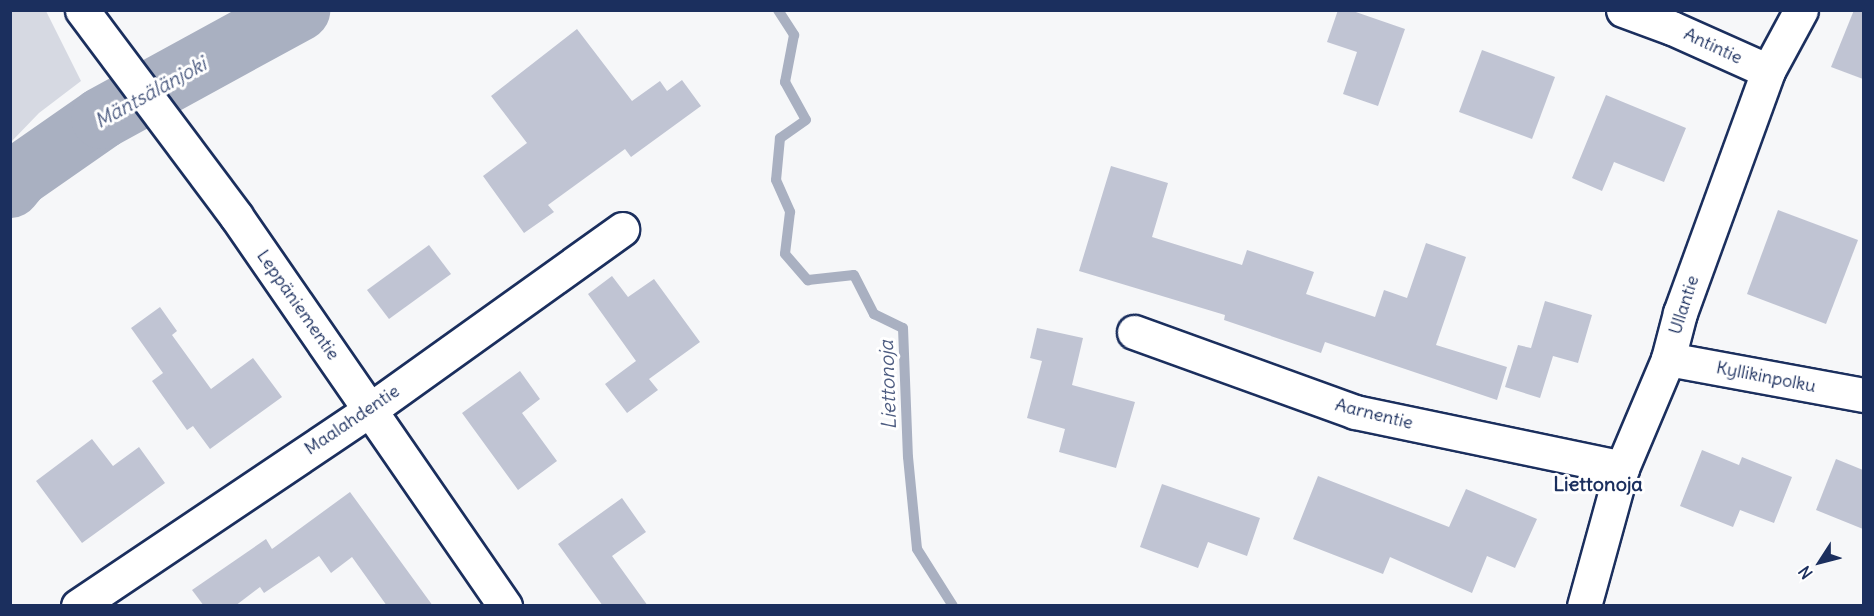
<!DOCTYPE html>
<html>
<head>
<meta charset="utf-8">
<style>
  body { margin:0 }
  #map { position:relative; width:1874px; height:616px; overflow:hidden; background:#f6f7f9; font-family:Delius,sans-serif }
  div>[style] { position:absolute }
  [style*='--x'] { left:calc(var(--x)*1px); top:calc(var(--y)*1px); width:calc(var(--w)*1px); rotate:calc(var(--a)*1deg) }
  .green>* { inset:0; background:#d6d9e2 }
  .stream>* { height:10px; margin:-5px; padding:0 5px; transform-origin:5px; border-radius:5px; background:#a9b0c1 }
  .river>* { height:62px; margin:-31px; padding:0 31px; transform-origin:31px; border-radius:31px; background:#a9b0c1 }
  .building>* { inset:0; background:#c0c4d3 }
  .roads { filter:drop-shadow(2px 0 #1b2f5e) drop-shadow(-2px 0 #1b2f5e) drop-shadow(0 2px #1b2f5e) drop-shadow(0 -2px #1b2f5e) }
  .minor>* { height:33px; margin:-16.5px; padding:0 16.5px; transform-origin:16.5px; border-radius:16.5px; background:#fff }
  span { translate:-50% -50%; white-space:nowrap; text-align:center; line-height:1.15; -webkit-text-stroke:6px #fff; paint-order:stroke }
  .street-label { font-size:18px; color:#1b2f5e }
  .water-label { font-size:20px; color:#4d5c81; font-style:italic }
  .neighbourhood-label { font-size:20px; color:#1b2f5e; font-weight:700 }
  .frame { position:absolute; inset:0; border:12px solid #1b2f5e; pointer-events:none }
  .north { position:absolute; left:1790px; top:532px; width:60px; height:60px; -webkit-text-stroke:4px #fff; paint-order:stroke; rotate:234deg; font-size:16px; font-weight:700; line-height:24px; text-align:center; color:#1b2f5e }
  .north::after { content:''; display:block; margin:auto; width:21px; height:27px; background:#1b2f5e; clip-path:polygon(50% 0,100% 100%,50% 72%,0 100%) }
</style>
</head>
<body>
<div id="map">
  <div class="green">
    <i style="clip-path:polygon(11px 10px,46px 11px,81px 81px,39px 113px,11px 142px)"></i>
  </div>
  <div class="stream">
    <i style="--x:778;--y:10;--w:30;--a:57"></i>
    <i style="--x:794;--y:35;--w:48;--a:100.8"></i>
    <i style="--x:785;--y:82;--w:43;--a:61.1"></i>
    <i style="--x:806;--y:120;--w:32;--a:145"></i>
    <i style="--x:780;--y:138;--w:42;--a:95.4"></i>
    <i style="--x:776;--y:180;--w:35;--a:66"></i>
    <i style="--x:790;--y:212;--w:42;--a:96.8"></i>
    <i style="--x:785;--y:254;--w:35;--a:49"></i>
    <i style="--x:808;--y:280;--w:46;--a:-6.2"></i>
    <i style="--x:854;--y:275;--w:44;--a:62.9"></i>
    <i style="--x:874;--y:314;--w:32;--a:26"></i>
    <i style="--x:903;--y:328;--w:129;--a:87.8"></i>
    <i style="--x:908;--y:457;--w:92;--a:84.4"></i>
    <i style="--x:917;--y:549;--w:67;--a:57.7"></i>
  </div>
  <div class="river">
    <i style="--x:10;--y:187;--w:14;--a:-51"></i>
    <i style="--x:19;--y:176;--w:101;--a:-34.9"></i>
    <i style="--x:102;--y:118;--w:225;--a:-28.7"></i>
  </div>
  <div class="building">
    <i style="clip-path:polygon(1338px 10px,1350px 10px,1405px 29px,1378px 106px,1343px 94px,1357px 52px,1327px 42px)"></i>
    <i style="clip-path:polygon(1854px 10px,1863px 10px,1863px 79px,1831px 67px)"></i>
    <i style="clip-path:polygon(577px 29px,632px 101px,660px 81px,667px 91px,682px 80px,701px 106px,631px 157px,625px 149px,548px 205px,554px 212px,524px 233px,483px 176px,527px 143px,491px 96px)"></i>
    <i style="clip-path:polygon(1482px 50px,1555px 77px,1532px 139px,1459px 112px)"></i>
    <i style="clip-path:polygon(1606px 95px,1686px 128px,1664px 182px,1614px 162px,1602px 191px,1572px 178px)"></i>
    <i style="clip-path:polygon(1111px 166px,1168px 183px,1152px 237px,1242px 265px,1247px 250px,1314px 272px,1306px 294px,1375px 317px,1384px 290px,1407px 298px,1426px 243px,1466px 257px,1436px 345px,1507px 367px,1497px 400px,1325px 342px,1321px 353px,1224px 320px,1225px 315px,1079px 271px)"></i>
    <i style="clip-path:polygon(1778px 210px,1858px 240px,1826px 324px,1747px 294px)"></i>
    <i style="clip-path:polygon(429px 245px,451px 274px,389px 319px,367px 290px)"></i>
    <i style="clip-path:polygon(612px 276px,628px 297px,654px 279px,700px 342px,649px 379px,658px 390px,627px 413px,605px 384px,636px 361px,588px 294px)"></i>
    <i style="clip-path:polygon(1545px 301px,1592px 315px,1578px 363px,1553px 356px,1540px 398px,1505px 387px,1518px 345px,1531px 348px)"></i>
    <i style="clip-path:polygon(160px 307px,177px 331px,172px 335px,211px 389px,253px 358px,282px 397px,210px 449px,193px 426px,187px 430px,152px 381px,163px 373px,131px 328px)"></i>
    <i style="clip-path:polygon(1037px 328px,1083px 338px,1072px 385px,1135px 402px,1116px 468px,1059px 452px,1065px 429px,1027px 418px,1042px 361px,1030px 358px)"></i>
    <i style="clip-path:polygon(520px 371px,540px 399px,522px 413px,557px 461px,518px 490px,462px 413px)"></i>
    <i style="clip-path:polygon(92px 439px,113px 466px,139px 447px,165px 483px,82px 543px,36px 481px)"></i>
    <i style="clip-path:polygon(1702px 450px,1739px 465px,1742px 457px,1792px 477px,1774px 523px,1740px 510px,1733px 527px,1680px 506px)"></i>
    <i style="clip-path:polygon(1836px 459px,1863px 470px,1863px 529px,1816px 510px)"></i>
    <i style="clip-path:polygon(1318px 476px,1449px 527px,1466px 489px,1537px 519px,1515px 568px,1487px 556px,1472px 593px,1390px 557px,1383px 574px,1293px 539px)"></i>
    <i style="clip-path:polygon(1162px 484px,1260px 518px,1247px 556px,1208px 542px,1198px 568px,1140px 547px)"></i>
    <i style="clip-path:polygon(350px 492px,433px 606px,387px 606px,352px 557px,331px 573px,319px 556px,264px 593px,260px 587px,235px 606px,204px 606px,192px 590px,266px 539px,272px 549px)"></i>
    <i style="clip-path:polygon(622px 498px,646px 532px,612px 556px,648px 606px,603px 606px,558px 544px)"></i>
  </div>
  <div class="roads">
    <div class="minor">
      <i style="--x:82;--y:10;--w:257;--a:53.2"></i>
      <i style="--x:236;--y:216;--w:474;--a:55.4"></i>
      <i style="--x:1623;--y:10;--w:52;--a:20.2"></i>
      <i style="--x:1672;--y:28;--w:105;--a:24.1"></i>
      <i style="--x:1134;--y:332;--w:235;--a:19.9"></i>
      <i style="--x:1355;--y:412;--w:273;--a:11.8"></i>
      <i style="--x:1668;--y:359;--w:199;--a:10.4"></i>
      <i style="--x:78;--y:606;--w:353;--a:-33.9"></i>
      <i style="--x:371;--y:409;--w:309;--a:-35.6"></i>
      <i style="--x:1584;--y:606;--w:143;--a:-74.6"></i>
      <i style="--x:1622;--y:468;--w:118;--a:-67.1"></i>
      <i style="--x:1668;--y:359;--w:48;--a:-75.4"></i>
      <i style="--x:1680;--y:313;--w:258;--a:-70"></i>
      <i style="--x:1768;--y:71;--w:69;--a:-61.6"></i>
    </div>
  </div>
  <div class="street-label">
    <span style="left:1713px;top:46px;rotate:25deg">Antintie</span>
    <span style="left:298px;top:305px;rotate:55deg">Leppäniementie</span>
    <span style="left:1684px;top:305px;rotate:-72deg">Ullantie</span>
    <span style="left:1766px;top:377px;rotate:11deg">Kyllikinpolku</span>
    <span style="left:1374px;top:414px;rotate:14deg">Aarnentie</span>
    <span style="left:352px;top:420px;rotate:-34deg">Maalahdentie</span>
  </div>
  <div class="water-label">
    <span style="left:150px;top:92px;rotate:-29deg">Mäntsälänjoki</span>
    <span style="left:887px;top:385px;rotate:-92deg">Liettonoja</span>
  </div>
  <div class="neighbourhood-label">
    <span style="left:1598px;top:483px">Liettonoja</span>
  </div>
  <div class="frame"></div>
  <div class="north">N</div>
</div>
</body>
</html>
